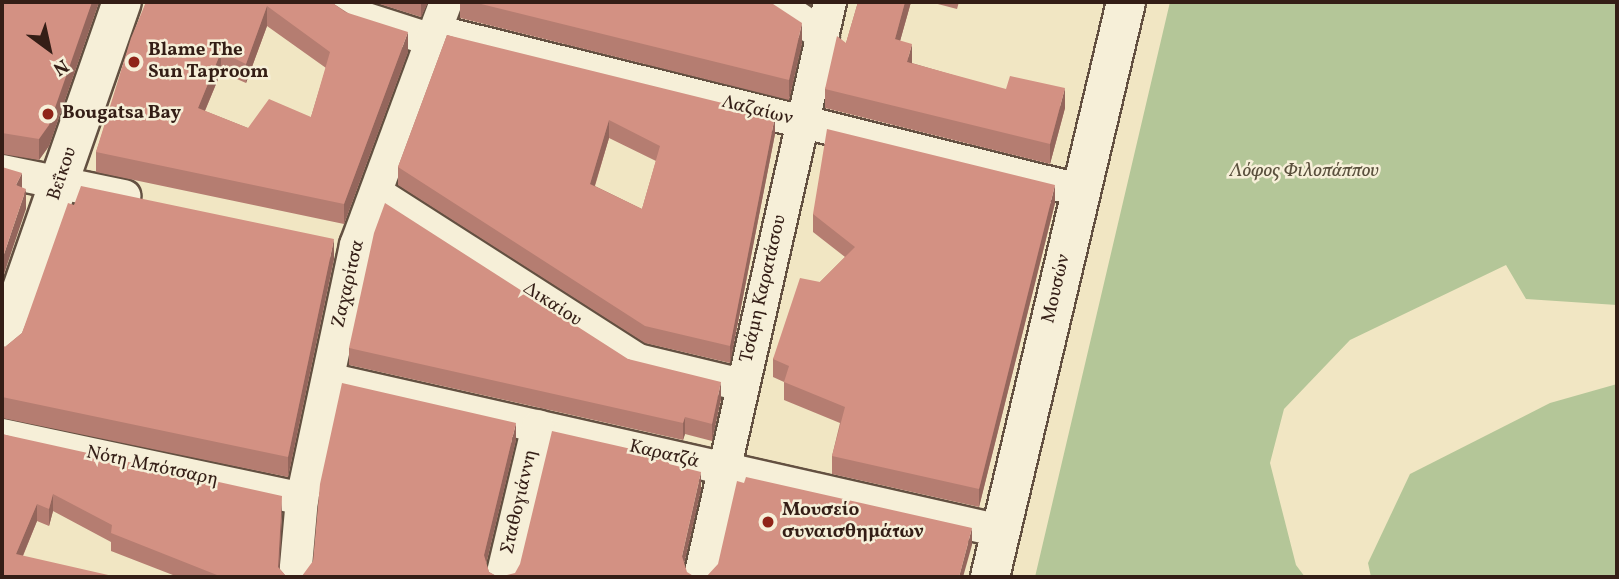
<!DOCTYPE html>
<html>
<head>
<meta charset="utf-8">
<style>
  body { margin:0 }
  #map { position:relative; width:1619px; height:579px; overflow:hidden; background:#f1e6c3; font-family:Vollkorn,serif }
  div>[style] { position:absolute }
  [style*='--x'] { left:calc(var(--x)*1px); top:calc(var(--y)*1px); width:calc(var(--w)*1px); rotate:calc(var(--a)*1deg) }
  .green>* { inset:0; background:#b4c698 }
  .roads { filter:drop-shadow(2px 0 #635041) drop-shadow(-2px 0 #635041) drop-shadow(0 2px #635041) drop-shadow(0 -2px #635041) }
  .street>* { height:32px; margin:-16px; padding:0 16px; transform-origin:16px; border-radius:16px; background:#f6efd8 }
  .secondary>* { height:38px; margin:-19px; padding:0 19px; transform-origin:19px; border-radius:19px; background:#f6efd8 }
  .wall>* { inset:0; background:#b57d71 }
  .shaded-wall>* { inset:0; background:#94665c }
  .building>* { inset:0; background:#d39183 }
  .dots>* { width:19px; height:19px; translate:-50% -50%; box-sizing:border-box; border:4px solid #f6efd8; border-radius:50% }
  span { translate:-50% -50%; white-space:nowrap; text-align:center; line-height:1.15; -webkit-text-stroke:5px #f6efd8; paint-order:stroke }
  .poi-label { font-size:19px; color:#341e16; font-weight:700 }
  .left { translate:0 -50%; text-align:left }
  .street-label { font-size:19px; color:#341e16 }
  .park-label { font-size:19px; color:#5a503d; font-style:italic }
  .frame { position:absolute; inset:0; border:4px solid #341e16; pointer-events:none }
  .north { position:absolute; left:14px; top:14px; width:70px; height:70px; -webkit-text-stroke:5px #f6efd8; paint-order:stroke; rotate:147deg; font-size:19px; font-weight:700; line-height:28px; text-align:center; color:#341e16 }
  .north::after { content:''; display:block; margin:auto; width:24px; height:32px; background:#341e16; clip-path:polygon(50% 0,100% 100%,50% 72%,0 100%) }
</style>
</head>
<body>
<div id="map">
  <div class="green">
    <i style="clip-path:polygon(1170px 2px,1617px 2px,1617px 305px,1526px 299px,1506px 265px,1350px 340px,1284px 409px,1270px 463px,1296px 565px,1305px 577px,1035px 577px)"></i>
    <i style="clip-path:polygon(1617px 384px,1617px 577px,1371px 577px,1368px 563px,1410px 474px,1550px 403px)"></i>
  </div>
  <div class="roads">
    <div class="street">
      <i style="--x:335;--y:2;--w:20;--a:37"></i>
      <i style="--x:351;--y:14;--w:85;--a:17.8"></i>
      <i style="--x:774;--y:2;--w:59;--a:34"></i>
      <i style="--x:435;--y:31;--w:663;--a:13.87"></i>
      <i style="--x:2;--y:171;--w:125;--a:11.6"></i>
      <i style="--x:377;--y:193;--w:310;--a:32.6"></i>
      <i style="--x:638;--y:360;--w:107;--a:13.5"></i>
      <i style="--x:328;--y:379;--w:690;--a:12.73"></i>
      <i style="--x:2;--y:435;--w:307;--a:12"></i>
      <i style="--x:295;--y:577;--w:78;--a:-84.9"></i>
      <i style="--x:302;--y:499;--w:260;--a:-78"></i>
      <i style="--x:356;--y:245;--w:259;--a:-69.7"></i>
      <i style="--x:502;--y:577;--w:155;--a:-76.6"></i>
      <i style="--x:700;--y:577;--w:590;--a:-77.26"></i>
    </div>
    <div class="secondary">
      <i style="--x:2;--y:346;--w:364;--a:-70.8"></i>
      <i style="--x:990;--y:577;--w:591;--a:-76.69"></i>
    </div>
  </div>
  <div class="wall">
    <i style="clip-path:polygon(2px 2px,99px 2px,49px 146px,39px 160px,2px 154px)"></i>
    <i style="clip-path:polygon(evenodd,146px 2px,331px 2px,408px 52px,344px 224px,96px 172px,96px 152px,146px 2px,267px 26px,326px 68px,311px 117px,248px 128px,205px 111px,221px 72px,246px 83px,267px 26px)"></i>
    <i style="clip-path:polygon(373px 2px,428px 2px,421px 17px)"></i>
    <i style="clip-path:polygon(460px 2px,770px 2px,802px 43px,789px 100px,460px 18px)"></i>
    <i style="clip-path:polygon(858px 2px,911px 2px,900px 41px,912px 63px,1065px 108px,1050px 164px,825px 108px,825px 89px,846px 43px)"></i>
    <i style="clip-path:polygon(930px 2px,959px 2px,957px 9px)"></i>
    <i style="clip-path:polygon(evenodd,447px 35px,775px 134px,730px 363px,645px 343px,398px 185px,398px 167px,447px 35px,609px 138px,656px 161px,642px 209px,595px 186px,609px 138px)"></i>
    <i style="clip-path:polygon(1055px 203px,979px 507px,832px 474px,832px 456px,840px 423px,784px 400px,784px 382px,773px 377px,773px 359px,820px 282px,845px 257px,813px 232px,813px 214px)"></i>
    <i style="clip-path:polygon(74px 205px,334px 259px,288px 477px,2px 418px,2px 345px,5px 347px,22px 333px)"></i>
    <i style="clip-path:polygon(349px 348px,628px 359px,721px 399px,712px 441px,685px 434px,683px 440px,349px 365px)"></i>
    <i style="clip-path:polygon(2px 434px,282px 514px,279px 568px,285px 575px,302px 576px,516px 440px,486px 563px,489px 572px,498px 577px,178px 577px,111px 551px,111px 542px,53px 511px,49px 526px,37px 521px,23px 556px,2px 577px)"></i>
  </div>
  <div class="shaded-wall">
    <i style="clip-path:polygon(92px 2px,99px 2px,49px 146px,39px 160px,39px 139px)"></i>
    <i style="clip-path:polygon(421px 2px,428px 2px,421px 17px)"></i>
    <i style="clip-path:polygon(905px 2px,911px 2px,895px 59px,895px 39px)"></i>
    <i style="clip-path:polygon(267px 6px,267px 26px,246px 83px,246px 64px)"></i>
    <i style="clip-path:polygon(802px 23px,802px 43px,789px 100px,789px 80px)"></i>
    <i style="clip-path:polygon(408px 32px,408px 52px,344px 224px,344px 204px)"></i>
    <i style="clip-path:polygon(912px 44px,912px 64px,907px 62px)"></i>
    <i style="clip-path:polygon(221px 52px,221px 72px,198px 127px,198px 108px)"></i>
    <i style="clip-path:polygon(1065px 88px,1065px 108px,1050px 164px,1050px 144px)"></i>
    <i style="clip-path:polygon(775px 116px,775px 134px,730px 363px,730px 346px)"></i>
    <i style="clip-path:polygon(609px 120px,609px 138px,590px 201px,590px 184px)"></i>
    <i style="clip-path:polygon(22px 173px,22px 194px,16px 185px)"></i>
    <i style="clip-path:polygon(1055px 185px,1055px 203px,979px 507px,979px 489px)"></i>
    <i style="clip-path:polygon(26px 189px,26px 209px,2px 280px,2px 260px)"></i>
    <i style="clip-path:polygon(334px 239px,334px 259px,288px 477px,288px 457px)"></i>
    <i style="clip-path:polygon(721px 382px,721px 399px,712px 441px,712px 424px)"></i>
    <i style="clip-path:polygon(685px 417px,685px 434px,683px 440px,683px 423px)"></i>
    <i style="clip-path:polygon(516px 423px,516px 440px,484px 573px,484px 555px)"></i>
    <i style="clip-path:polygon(701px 472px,701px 490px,682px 574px,682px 556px)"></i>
    <i style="clip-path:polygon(53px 494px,53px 511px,49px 526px,49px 509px)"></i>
    <i style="clip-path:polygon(282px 496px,282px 514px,279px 577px,278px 567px)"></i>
    <i style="clip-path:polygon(37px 504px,37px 521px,16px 572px,16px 554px)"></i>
    <i style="clip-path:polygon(972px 528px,972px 545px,963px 577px,959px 577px)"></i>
  </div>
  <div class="building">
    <i style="clip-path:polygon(2px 2px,92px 2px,49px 125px,39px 139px,2px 133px)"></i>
    <i style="clip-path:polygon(evenodd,146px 2px,331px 2px,345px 12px,408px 32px,344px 204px,96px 152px,131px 38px,146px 2px,267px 6px,330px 52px,311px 117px,269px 99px,248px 128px,198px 108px,221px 52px,246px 64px,267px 6px)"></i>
    <i style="clip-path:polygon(473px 2px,770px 2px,802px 23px,789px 80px)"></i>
    <i style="clip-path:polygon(858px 2px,905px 2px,895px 39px,912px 44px,907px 62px,1006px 89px,1010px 76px,1065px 88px,1050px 144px,825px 89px,837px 36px,846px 43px)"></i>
    <i style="clip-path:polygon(evenodd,447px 35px,775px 116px,730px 346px,645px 326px,398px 167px,447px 35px,609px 120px,660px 146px,642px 209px,590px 184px,609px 120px)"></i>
    <i style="clip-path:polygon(827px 129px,1055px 185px,979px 489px,832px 456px,845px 407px,784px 382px,789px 366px,773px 359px,800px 278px,820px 282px,855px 247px,813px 214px)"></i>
    <i style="clip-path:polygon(2px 167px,22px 173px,16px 185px,26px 189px,2px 260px)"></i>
    <i style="clip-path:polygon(81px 186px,334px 239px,288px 457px,2px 397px,2px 345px,5px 347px,22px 333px,68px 203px,74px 205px)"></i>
    <i style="clip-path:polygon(385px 203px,628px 359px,721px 382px,712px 424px,685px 417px,683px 423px,349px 348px,374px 233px)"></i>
    <i style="clip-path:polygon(342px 383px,516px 423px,484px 555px,489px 572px,498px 577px,222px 577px,111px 533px,112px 525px,53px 494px,49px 509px,37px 504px,16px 554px,117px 577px,2px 577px,2px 434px,282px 496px,278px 567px,285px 575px,302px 576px,313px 561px,320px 484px)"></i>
    <i style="clip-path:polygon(552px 431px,671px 458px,669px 464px,701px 472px,682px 556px,687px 572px,695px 577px,706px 577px,718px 564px,737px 481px,744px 483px,746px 477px,972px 528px,959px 577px,499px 577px,515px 573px,520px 564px)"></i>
  </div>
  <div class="dots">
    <i style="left:134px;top:62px;background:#8f2418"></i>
    <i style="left:48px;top:114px;background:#8f2418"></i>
    <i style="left:768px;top:522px;background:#8f2418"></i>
  </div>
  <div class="poi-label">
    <span class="left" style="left:148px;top:62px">Blame The<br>Sun Taproom</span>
    <span class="left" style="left:62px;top:114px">Bougatsa Bay</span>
    <span class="left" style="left:782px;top:522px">Μουσείο<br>συναισθημάτων</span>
  </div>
  <div class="street-label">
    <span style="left:757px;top:111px;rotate:14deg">Λαζαίων</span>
    <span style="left:63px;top:174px;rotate:-71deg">Βεΐκου</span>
    <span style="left:349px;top:284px;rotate:-77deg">Ζαχαρίτσα</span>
    <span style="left:764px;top:289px;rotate:-77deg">Τσάμη Καρατάσου</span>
    <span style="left:1057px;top:289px;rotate:-77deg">Μουσών</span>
    <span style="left:552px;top:305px;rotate:33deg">Δικαίου</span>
    <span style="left:664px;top:455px;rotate:13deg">Καρατζά</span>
    <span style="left:152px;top:467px;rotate:12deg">Νότη Μπότσαρη</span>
    <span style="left:520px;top:502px;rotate:-77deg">Σταθογιάννη</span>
  </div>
  <div class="park-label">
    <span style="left:1304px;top:172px">Λόφος Φιλοπάππου</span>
  </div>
  <div class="frame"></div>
  <div class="north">N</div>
</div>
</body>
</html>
